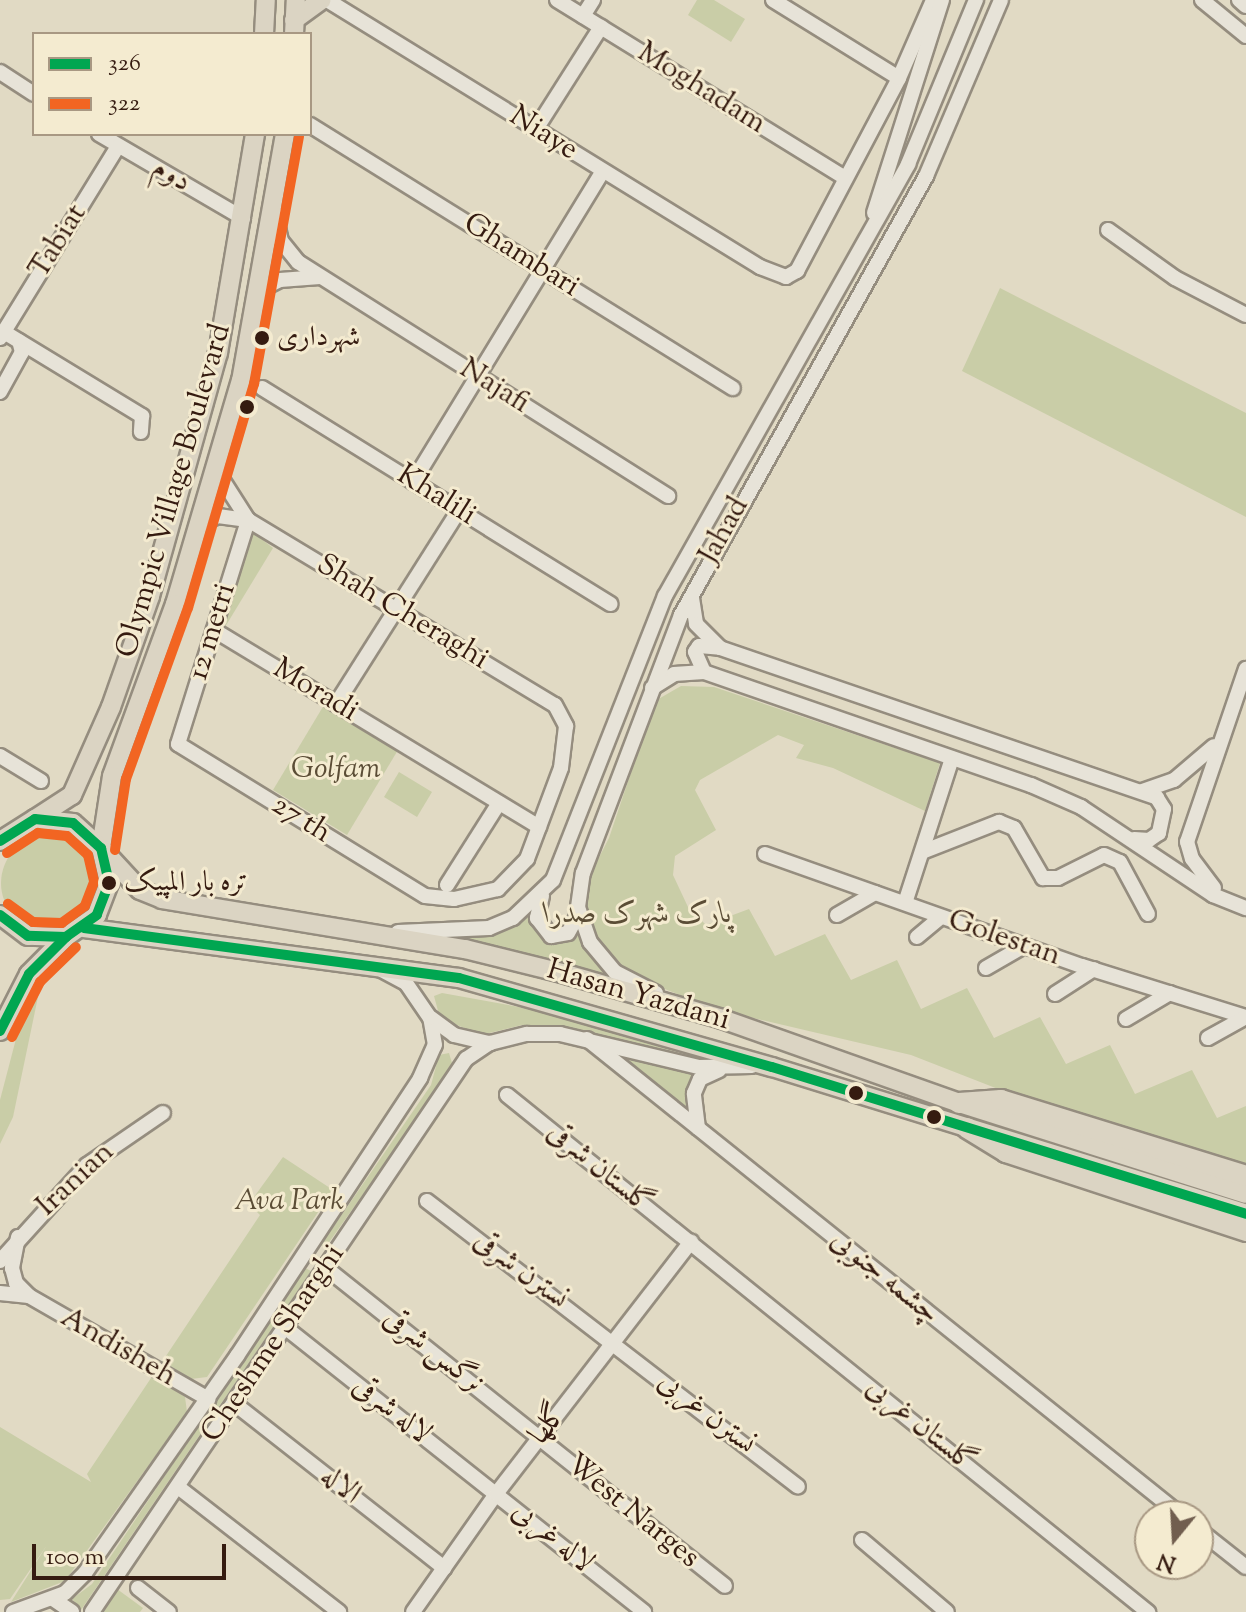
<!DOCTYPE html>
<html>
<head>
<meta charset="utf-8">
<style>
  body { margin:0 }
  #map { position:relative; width:1246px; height:1612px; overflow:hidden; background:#e1dac4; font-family:"Sorts Mill Goudy",Amiri,serif }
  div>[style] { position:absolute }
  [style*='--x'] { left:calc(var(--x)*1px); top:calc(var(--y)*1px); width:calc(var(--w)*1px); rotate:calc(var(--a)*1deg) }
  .green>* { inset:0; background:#c9cda7 }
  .round { border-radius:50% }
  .roads { filter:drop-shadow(2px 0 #958d7f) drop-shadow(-2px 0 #958d7f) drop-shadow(0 2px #958d7f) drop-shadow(0 -2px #958d7f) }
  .minor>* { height:14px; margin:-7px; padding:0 7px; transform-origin:7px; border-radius:7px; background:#e7e3d8 }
  .major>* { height:18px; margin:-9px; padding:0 9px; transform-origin:9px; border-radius:9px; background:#dbd4c3 }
  .highway>* { height:20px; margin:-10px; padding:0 10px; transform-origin:10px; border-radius:10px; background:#dbd4c3 }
  .bus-1>* { height:10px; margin:-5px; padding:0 5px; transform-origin:5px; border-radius:5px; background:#00a651 }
  .bus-2>* { height:10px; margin:-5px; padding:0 5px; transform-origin:5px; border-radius:5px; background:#f26522 }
  .dots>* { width:22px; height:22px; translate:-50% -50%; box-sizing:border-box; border:4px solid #f4ebd0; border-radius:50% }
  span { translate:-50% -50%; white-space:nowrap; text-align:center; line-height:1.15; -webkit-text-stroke:6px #f4ebd0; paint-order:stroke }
  .bus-label { font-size:28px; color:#351b10 }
  .left { translate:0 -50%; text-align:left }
  .street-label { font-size:30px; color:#351b10 }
  .park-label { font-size:30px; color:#5b4d36; font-style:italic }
  .legend { position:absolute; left:32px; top:32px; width:280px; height:104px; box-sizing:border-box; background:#f4ebd0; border:2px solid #a89883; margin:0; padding:10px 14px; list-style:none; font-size:24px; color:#351b10 }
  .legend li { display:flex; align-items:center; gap:16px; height:40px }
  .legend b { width:40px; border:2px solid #a89883 }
  .north { position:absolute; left:1134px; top:1500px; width:80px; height:80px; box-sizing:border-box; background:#f4ebd0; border:2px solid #a89883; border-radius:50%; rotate:198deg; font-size:22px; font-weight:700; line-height:32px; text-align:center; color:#351b10 }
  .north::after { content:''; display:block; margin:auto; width:28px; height:36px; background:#715e4f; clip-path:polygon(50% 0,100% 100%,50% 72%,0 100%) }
  .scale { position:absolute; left:32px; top:1544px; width:194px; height:36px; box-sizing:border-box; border:4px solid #351b10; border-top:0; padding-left:10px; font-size:24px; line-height:28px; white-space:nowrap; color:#351b10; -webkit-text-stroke:6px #f4ebd0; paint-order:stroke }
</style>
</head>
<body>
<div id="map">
  <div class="green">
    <i style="clip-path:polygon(697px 0,714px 0,745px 19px,731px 42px,688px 15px)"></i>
    <i style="clip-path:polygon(1000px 288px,1246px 413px,1246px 517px,962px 371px)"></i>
    <i style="clip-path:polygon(250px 530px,273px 548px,225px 627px,221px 622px)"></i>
    <i style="clip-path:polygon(681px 686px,714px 687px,940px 763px,925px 811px,833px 768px,796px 758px,804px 745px,778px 735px,700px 780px,695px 790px,716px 830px,675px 856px,673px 875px,688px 907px,706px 925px,749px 909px,775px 956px,825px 934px,851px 980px,897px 960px,921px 1009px,967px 988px,994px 1038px,1040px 1017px,1066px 1064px,1110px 1045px,1135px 1094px,1192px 1070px,1217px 1118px,1246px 1106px,1246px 1168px,1026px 1100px,911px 1055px,719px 1010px,636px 978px,612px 962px,591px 932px,585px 912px,589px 877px,609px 838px,655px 701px)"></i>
    <i style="clip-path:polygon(324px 705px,398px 750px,347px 835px,273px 790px)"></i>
    <i style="clip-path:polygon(399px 772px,432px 792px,417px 817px,384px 797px)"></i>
    <i class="round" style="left:1px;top:835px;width:96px;height:96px"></i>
    <i style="clip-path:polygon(533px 909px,532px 922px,544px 938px,579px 925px,622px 981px,450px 936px,500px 931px)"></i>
    <i style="clip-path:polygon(39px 992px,13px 1117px,0 1144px,0 1100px,17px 1035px)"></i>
    <i style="clip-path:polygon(442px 993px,541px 1011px,703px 1060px,700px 1064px,567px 1027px,522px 1025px,481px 1035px,440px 1018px,434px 996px)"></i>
    <i style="clip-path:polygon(598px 1045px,699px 1073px,687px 1094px,688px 1113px)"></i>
    <i style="clip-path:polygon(449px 1053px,452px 1063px,436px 1091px,325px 1248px,321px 1245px,431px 1085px,439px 1055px)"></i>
    <i style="clip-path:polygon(283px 1157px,333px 1190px,207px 1377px,191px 1379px,162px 1362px,260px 1215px,249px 1204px)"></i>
    <i style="clip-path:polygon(305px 1268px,311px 1271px,81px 1610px,72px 1599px,92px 1584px)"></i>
    <i style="clip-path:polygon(153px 1375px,185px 1397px,187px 1412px,65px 1581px,11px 1602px,47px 1545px,10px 1599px,0 1600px,0 1427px,91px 1482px,87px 1474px)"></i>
    <i style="clip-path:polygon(117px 1589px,143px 1608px,140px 1612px,100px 1612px)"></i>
  </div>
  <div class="roads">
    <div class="minor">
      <i style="--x:327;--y:0;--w:509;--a:31.66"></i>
      <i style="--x:760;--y:267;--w:28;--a:21"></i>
      <i style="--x:786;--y:277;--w:13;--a:-29"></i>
      <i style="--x:797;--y:271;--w:218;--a:-62.1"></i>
      <i style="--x:899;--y:78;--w:85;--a:-66.4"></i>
      <i style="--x:557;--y:0;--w:339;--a:31.7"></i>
      <i style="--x:773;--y:0;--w:148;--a:31.8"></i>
      <i style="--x:1202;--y:0;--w:57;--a:39.3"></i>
      <i style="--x:1239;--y:0;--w:9;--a:41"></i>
      <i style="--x:583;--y:16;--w:19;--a:-58"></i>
      <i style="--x:0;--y:72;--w:40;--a:32.9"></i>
      <i style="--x:310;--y:125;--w:498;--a:31.9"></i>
      <i style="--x:536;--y:129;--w:121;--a:-57.5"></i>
      <i style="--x:99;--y:134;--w:167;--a:30.3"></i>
      <i style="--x:275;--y:213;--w:29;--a:78"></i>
      <i style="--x:281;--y:241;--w:27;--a:51"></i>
      <i style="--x:298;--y:262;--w:438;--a:32.3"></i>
      <i style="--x:874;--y:213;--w:224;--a:-72.3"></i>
      <i style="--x:1108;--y:230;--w:82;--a:35.6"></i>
      <i style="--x:1175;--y:278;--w:80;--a:27.5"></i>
      <i style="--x:257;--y:303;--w:15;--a:-70"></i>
      <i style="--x:262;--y:289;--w:20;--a:-27"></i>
      <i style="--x:280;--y:280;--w:40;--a:-4.3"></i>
      <i style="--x:4;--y:332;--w:162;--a:31.3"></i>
      <i style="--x:142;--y:416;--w:16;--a:94"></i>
      <i style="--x:0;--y:338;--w:225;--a:-58.4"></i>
      <i style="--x:262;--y:388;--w:410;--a:31.8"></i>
      <i style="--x:0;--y:392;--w:46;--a:-61.2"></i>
      <i style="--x:22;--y:352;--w:11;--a:-105"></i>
      <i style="--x:413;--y:482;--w:364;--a:-58.6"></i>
      <i style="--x:248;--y:520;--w:358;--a:31.1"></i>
      <i style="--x:555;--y:705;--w:24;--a:62"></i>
      <i style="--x:566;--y:726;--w:42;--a:96.8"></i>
      <i style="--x:561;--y:768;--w:97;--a:110.5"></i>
      <i style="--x:527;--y:859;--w:42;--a:134"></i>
      <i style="--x:498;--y:889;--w:45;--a:167.2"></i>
      <i style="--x:454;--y:899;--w:29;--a:-174"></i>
      <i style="--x:425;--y:896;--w:290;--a:-148.4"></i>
      <i style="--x:178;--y:744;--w:235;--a:-72.6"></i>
      <i style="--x:200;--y:524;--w:20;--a:-24"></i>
      <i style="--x:218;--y:516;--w:30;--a:8"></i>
      <i style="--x:248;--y:520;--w:59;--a:-122.6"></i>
      <i style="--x:692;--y:598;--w:26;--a:81"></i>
      <i style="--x:696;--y:624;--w:34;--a:45"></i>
      <i style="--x:720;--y:648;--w:462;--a:18.9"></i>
      <i style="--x:1157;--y:798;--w:13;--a:58"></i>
      <i style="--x:1164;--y:809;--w:25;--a:102"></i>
      <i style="--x:1159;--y:833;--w:12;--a:145"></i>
      <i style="--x:1149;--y:840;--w:15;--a:-176"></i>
      <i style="--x:214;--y:630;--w:380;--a:31.2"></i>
      <i style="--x:704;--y:672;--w:22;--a:-114"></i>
      <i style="--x:695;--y:652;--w:7;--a:-56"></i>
      <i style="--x:699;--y:646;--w:21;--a:5"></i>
      <i style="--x:652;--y:688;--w:26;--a:-32"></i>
      <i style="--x:674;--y:674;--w:30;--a:-4"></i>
      <i style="--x:704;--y:672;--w:346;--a:19.1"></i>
      <i style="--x:1031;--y:785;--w:55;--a:23.7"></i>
      <i style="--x:1081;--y:807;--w:159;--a:33.7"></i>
      <i style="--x:1213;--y:895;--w:35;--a:22"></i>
      <i style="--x:336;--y:704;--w:230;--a:-57.6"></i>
      <i style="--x:0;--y:756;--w:48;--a:31.4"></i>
      <i style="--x:1142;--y:791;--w:34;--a:-19"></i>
      <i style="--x:1174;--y:780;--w:52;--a:-40.4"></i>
      <i style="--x:922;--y:852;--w:83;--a:-21.3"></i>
      <i style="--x:999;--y:822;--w:16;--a:22"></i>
      <i style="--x:1014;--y:828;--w:58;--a:59.9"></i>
      <i style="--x:1043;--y:878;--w:15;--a:0"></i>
      <i style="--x:1058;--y:878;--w:51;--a:-26.6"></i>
      <i style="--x:1104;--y:855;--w:17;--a:24"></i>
      <i style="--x:1120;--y:862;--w:59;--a:61.7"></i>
      <i style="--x:765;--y:854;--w:336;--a:19.5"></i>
      <i style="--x:1082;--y:966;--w:172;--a:17.3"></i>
      <i style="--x:447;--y:885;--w:97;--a:-57.6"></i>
      <i style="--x:1214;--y:888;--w:36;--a:-127"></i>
      <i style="--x:1192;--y:859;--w:18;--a:-106"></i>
      <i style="--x:1187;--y:842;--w:183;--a:-71.2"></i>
      <i style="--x:542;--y:896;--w:23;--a:103"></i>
      <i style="--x:537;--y:918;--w:23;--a:52"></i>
      <i style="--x:551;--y:936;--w:17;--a:-10"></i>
      <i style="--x:568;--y:933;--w:23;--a:-61"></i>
      <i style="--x:905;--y:903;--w:152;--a:-72"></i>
      <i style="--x:837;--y:915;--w:44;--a:-30.1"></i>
      <i style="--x:398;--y:932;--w:91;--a:-2.5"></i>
      <i style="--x:489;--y:928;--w:26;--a:-23"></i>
      <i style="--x:513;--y:918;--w:55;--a:-43.5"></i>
      <i style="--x:553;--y:880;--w:305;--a:-68.5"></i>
      <i style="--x:665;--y:596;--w:496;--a:-60.6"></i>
      <i style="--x:908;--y:164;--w:178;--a:-67.5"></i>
      <i style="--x:917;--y:937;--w:31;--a:-40"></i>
      <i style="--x:986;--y:968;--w:44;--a:-30.1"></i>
      <i style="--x:656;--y:993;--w:46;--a:-152.9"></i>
      <i style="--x:615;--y:972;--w:39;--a:-130"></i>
      <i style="--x:590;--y:942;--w:37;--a:-109"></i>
      <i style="--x:578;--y:907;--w:34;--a:-82"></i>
      <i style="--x:583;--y:873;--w:276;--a:-69.2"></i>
      <i style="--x:681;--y:615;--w:503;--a:-60.83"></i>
      <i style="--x:926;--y:176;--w:191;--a:-66.9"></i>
      <i style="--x:1055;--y:994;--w:46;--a:-32.7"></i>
      <i style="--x:431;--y:1018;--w:29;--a:36"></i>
      <i style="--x:454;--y:1035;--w:37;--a:13"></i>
      <i style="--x:1126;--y:1019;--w:51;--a:-30.6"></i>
      <i style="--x:1208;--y:1038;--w:43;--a:-28.9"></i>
      <i style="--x:587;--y:1039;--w:763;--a:38.72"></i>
      <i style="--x:507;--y:1095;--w:824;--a:38.89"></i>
      <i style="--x:698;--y:1128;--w:35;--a:-97"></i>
      <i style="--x:694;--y:1093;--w:15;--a:-67"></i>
      <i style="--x:700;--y:1079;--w:21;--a:-25"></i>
      <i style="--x:427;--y:1201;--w:468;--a:37.6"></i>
      <i style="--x:18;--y:1237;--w:32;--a:101"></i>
      <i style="--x:12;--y:1268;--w:16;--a:75"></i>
      <i style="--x:16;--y:1283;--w:18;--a:45"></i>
      <i style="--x:29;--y:1296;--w:207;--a:29.9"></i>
      <i style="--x:0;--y:1261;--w:130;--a:-47.8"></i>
      <i style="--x:87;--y:1165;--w:92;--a:-34.4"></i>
      <i style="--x:326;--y:1268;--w:510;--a:38.55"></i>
      <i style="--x:0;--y:1293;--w:29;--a:6"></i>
      <i style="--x:286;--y:1328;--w:457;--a:38.4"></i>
      <i style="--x:235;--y:1404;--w:266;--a:38.1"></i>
      <i style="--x:178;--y:1487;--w:204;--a:37.8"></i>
      <i style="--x:1198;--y:1529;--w:61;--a:38.4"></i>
      <i style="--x:862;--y:1540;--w:111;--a:40.3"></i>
      <i style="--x:138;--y:1588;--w:39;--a:38"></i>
      <i style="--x:53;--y:1599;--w:23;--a:34"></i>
      <i style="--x:13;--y:1612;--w:55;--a:-20.1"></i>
      <i style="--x:65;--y:1593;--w:28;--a:-45"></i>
      <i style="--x:85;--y:1573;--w:265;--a:-55"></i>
      <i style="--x:237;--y:1356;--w:333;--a:-56.6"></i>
      <i style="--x:420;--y:1078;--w:36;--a:-66"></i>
      <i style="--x:435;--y:1045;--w:27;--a:-100"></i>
      <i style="--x:430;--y:1018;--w:42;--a:-124.4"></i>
      <i style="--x:406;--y:983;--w:27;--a:-152"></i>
      <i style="--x:92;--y:1612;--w:668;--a:-55.93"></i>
      <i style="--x:466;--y:1059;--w:29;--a:-34"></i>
      <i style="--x:490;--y:1043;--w:38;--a:-14"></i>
      <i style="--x:527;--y:1034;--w:33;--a:0"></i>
      <i style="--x:560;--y:1034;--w:143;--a:13.4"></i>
      <i style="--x:699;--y:1067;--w:53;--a:-1.1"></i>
      <i style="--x:413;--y:1612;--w:144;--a:-54.9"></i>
      <i style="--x:496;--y:1494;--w:319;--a:-52.3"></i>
    </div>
    <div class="major">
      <i style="--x:294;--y:20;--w:34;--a:-36"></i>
      <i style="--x:264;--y:34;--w:34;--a:-87"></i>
      <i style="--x:294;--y:34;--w:34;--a:-87"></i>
      <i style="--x:285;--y:134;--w:250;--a:100.1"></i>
      <i style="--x:241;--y:380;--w:234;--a:106.4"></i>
      <i style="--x:175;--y:604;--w:183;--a:110.1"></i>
      <i style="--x:112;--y:776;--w:73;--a:98.7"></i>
      <i style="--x:101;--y:848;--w:57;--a:47.1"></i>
      <i style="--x:140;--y:890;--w:24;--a:22"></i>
      <i style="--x:162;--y:899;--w:307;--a:9.4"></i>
      <i style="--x:465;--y:949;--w:100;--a:13.9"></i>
      <i style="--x:562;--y:973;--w:166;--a:16"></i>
      <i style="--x:722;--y:1019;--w:251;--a:19.5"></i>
      <i style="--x:959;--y:1103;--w:301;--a:17.6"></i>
      <i style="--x:35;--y:819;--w:44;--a:-33"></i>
      <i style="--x:72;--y:795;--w:96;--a:-66.1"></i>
      <i style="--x:111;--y:707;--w:118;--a:-70.6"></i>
      <i style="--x:150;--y:596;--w:252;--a:-74.4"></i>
      <i style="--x:218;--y:353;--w:222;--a:-80.4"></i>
      <i style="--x:0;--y:841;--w:41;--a:-32.2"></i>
      <i style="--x:35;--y:819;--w:38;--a:6"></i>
      <i style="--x:73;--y:823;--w:38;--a:42"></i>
      <i style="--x:101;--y:848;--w:36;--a:77"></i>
      <i style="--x:109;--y:883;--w:34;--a:111"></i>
      <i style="--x:97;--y:915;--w:38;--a:145"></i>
      <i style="--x:66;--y:937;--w:38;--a:-178"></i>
      <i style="--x:28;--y:936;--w:35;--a:-143"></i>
      <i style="--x:84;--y:928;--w:378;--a:7.6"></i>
      <i style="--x:459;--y:978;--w:325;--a:15.9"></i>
      <i style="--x:772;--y:1067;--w:496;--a:17.2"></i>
      <i style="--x:0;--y:1031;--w:64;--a:-63"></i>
      <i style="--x:29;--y:974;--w:52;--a:-45"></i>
    </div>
    <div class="highway">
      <i style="--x:959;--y:1103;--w:42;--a:-4.1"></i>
      <i style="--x:1001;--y:1100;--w:257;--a:17.2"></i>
      <i style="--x:967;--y:1128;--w:46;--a:31.6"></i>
      <i style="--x:1006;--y:1152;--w:253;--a:18.2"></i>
    </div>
  </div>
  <div class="bus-1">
    <i style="--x:0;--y:841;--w:41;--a:-32.2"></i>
    <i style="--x:35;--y:819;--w:38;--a:6"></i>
    <i style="--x:73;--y:823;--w:38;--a:42"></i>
    <i style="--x:101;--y:848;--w:36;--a:77"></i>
    <i style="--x:109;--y:883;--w:34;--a:111"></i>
    <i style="--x:97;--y:915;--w:38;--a:145"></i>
    <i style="--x:66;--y:937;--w:38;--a:-178"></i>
    <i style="--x:28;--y:936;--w:35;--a:-143"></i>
    <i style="--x:84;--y:928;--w:378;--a:7.6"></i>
    <i style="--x:459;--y:978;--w:325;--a:15.9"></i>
    <i style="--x:772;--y:1067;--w:496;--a:17.2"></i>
    <i style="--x:0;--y:1031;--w:64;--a:-63"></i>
    <i style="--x:29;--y:974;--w:52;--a:-45"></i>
  </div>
  <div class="bus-2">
    <i style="--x:115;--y:850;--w:72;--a:-81.2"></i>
    <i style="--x:126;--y:779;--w:182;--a:-70.1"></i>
    <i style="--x:188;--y:608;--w:234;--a:-73.6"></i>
    <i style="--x:254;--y:384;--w:252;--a:-79.7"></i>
    <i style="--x:7;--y:853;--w:37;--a:-33"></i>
    <i style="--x:38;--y:833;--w:29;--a:6"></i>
    <i style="--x:67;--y:836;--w:28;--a:42"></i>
    <i style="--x:88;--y:855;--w:28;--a:77"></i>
    <i style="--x:94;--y:882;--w:26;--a:111"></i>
    <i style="--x:85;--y:906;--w:29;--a:144"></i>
    <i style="--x:62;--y:923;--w:29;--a:-178"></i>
    <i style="--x:33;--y:922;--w:31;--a:-144"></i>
    <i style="--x:12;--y:1037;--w:62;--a:-63"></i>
    <i style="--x:40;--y:982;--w:50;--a:-44.2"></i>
  </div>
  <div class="dots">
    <i style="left:262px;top:338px;background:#351b10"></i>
    <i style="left:247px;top:407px;background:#351b10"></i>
    <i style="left:109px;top:883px;background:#351b10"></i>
    <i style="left:856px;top:1093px;background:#351b10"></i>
    <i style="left:934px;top:1117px;background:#351b10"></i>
  </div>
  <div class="bus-label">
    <span class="left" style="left:277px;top:338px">شهرداری</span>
    <span class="left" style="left:124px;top:883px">تره بار المپیک</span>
  </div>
  <div class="street-label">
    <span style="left:701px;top:89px;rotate:32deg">Moghadam</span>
    <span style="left:543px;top:134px;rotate:32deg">Niaye</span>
    <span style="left:171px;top:176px;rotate:30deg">دوم</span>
    <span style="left:59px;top:242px;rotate:-58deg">Tabiat</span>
    <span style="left:521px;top:256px;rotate:32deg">Ghambari</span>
    <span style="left:494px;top:387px;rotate:32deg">Najafi</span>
    <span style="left:175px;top:491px;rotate:-74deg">Olympic Village Boulevard</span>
    <span style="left:436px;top:496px;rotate:32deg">Khalili</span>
    <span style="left:725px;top:531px;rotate:-61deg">Jahad</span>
    <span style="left:402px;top:613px;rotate:31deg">Shah Cheraghi</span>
    <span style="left:213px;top:632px;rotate:-73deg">12 metri</span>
    <span style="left:315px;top:691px;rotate:31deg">Moradi</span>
    <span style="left:301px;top:820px;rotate:32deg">27 th</span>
    <span style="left:1004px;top:939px;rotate:19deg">Golestan</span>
    <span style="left:638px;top:996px;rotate:16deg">Hasan Yazdani</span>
    <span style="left:599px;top:1169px;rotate:39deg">گلستان شرقی</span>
    <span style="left:76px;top:1180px;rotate:-43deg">Iranian</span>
    <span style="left:520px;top:1271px;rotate:37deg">نسترن شرقی</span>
    <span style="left:884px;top:1278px;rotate:39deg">چشمه جنوبی</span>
    <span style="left:274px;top:1344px;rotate:-56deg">Cheshme Sharghi</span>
    <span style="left:118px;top:1348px;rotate:30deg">Andisheh</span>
    <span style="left:433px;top:1352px;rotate:38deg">نرگس شرقی</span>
    <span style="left:391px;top:1411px;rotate:38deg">لاله شرقی</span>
    <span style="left:706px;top:1414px;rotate:38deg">نسترن غربی</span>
    <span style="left:549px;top:1425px;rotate:-52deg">گلها</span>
    <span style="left:920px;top:1426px;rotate:39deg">گلستان غربی</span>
    <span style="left:340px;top:1486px;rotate:38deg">الاله</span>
    <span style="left:632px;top:1512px;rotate:39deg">West Narges</span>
    <span style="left:552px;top:1538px;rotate:39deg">لاله غربی</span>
  </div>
  <div class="park-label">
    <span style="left:336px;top:770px">Golfam</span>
    <span style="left:638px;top:915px">پارک شهرک صدرا</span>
    <span style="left:289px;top:1202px">Ava Park</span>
  </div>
  <ul class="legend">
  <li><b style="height:10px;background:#00a651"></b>326</li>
  <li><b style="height:10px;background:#f26522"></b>322</li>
  </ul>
  <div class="north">N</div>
  <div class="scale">100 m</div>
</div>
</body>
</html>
